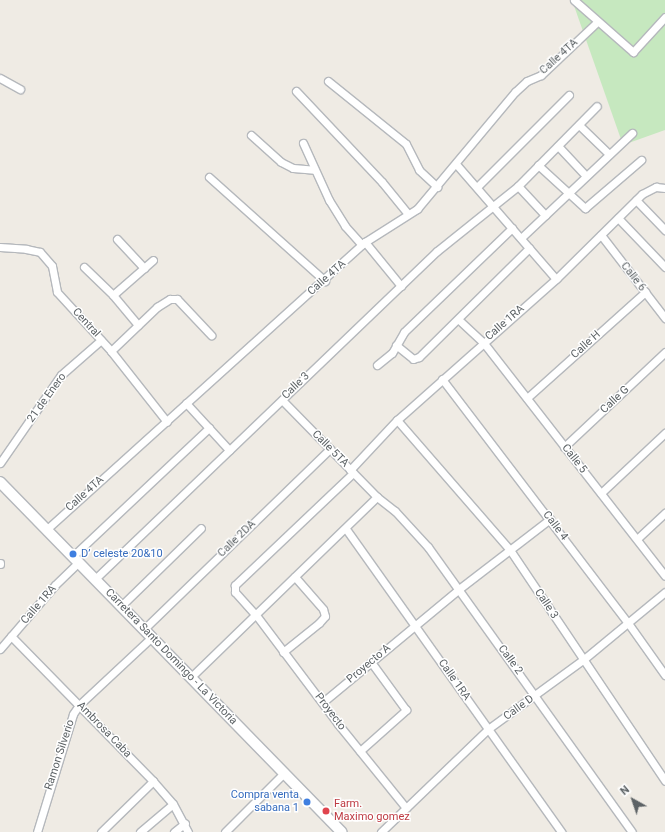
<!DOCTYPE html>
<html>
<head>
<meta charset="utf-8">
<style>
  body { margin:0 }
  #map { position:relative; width:665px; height:832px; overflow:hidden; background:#efebe4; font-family:Roboto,sans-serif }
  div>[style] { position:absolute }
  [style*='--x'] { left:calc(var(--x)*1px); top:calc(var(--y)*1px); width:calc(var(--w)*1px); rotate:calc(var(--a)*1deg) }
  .green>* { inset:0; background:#c6e8bf }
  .roads { filter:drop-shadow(1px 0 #b5b8bc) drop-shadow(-1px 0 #b5b8bc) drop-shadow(0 1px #b5b8bc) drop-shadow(0 -1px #b5b8bc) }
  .minor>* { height:7px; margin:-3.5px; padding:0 3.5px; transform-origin:3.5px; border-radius:3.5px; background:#fff }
  .secondary>* { height:10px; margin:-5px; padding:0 5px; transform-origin:5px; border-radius:5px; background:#fff }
  .dots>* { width:11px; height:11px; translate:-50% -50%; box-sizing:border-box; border:2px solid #fff; border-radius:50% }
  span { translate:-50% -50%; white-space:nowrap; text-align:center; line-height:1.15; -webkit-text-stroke:3px #fff; paint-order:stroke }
  .street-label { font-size:11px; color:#5c6265 }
  .shop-label { font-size:11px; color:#366cbe }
  .left { translate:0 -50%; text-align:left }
  .right { translate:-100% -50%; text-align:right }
  .health-label { font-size:11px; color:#be3a42 }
  .north { position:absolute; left:613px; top:780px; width:40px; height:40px; -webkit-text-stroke:3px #fff; paint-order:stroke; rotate:320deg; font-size:11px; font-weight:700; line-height:16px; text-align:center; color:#5c6265 }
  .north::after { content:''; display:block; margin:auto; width:14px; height:18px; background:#5c6265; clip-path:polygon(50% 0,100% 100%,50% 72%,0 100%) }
</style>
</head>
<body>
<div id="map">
  <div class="green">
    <i style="clip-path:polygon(572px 0,665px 0,665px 130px,623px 145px)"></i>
  </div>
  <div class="roads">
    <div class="minor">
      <i style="--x:574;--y:0;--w:79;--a:41.4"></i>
      <i style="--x:633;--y:52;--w:47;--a:-47.6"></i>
      <i style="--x:0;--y:78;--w:23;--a:29"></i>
      <i style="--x:328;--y:81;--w:100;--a:38.9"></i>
      <i style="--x:406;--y:144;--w:29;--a:63"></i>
      <i style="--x:419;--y:170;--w:25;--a:43"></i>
      <i style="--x:296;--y:91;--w:125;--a:46.6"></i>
      <i style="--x:382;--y:182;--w:41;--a:50.9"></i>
      <i style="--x:579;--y:125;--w:42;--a:44"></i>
      <i style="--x:251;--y:135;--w:40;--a:42"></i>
      <i style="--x:281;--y:162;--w:13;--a:27"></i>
      <i style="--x:293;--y:168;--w:21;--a:5"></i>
      <i style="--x:303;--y:143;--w:63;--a:65.5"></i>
      <i style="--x:329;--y:200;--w:31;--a:58"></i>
      <i style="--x:345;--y:226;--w:25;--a:48"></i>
      <i style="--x:558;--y:146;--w:41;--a:47"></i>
      <i style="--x:456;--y:164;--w:152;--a:49"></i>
      <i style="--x:538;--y:165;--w:64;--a:42.5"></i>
      <i style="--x:585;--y:208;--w:74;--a:-40.6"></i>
      <i style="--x:209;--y:177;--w:156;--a:41.9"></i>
      <i style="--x:518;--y:186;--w:40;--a:47"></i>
      <i style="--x:477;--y:187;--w:130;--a:-45"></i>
      <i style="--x:636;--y:200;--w:42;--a:46"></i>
      <i style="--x:618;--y:218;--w:68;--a:46.2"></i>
      <i style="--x:601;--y:235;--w:105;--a:52.4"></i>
      <i style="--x:521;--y:238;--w:153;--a:-43.4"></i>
      <i style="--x:117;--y:239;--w:40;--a:47"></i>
      <i style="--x:365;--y:242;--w:57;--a:50.7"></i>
      <i style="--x:0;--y:247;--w:26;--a:4"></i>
      <i style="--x:26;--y:249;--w:14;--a:12"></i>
      <i style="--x:40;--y:252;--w:18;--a:49"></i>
      <i style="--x:52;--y:266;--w:26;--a:79"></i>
      <i style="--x:57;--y:292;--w:80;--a:47.5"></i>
      <i style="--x:111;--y:351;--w:90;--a:51.7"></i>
      <i style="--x:84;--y:267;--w:40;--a:44"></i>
      <i style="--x:459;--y:320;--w:33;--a:43"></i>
      <i style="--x:483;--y:342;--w:296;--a:52.1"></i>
      <i style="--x:138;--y:325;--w:39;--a:-130"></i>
      <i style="--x:113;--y:295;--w:53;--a:-41.2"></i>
      <i style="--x:396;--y:345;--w:22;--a:39"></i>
      <i style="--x:413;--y:359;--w:6;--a:-18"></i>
      <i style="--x:419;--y:357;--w:155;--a:-44.7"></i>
      <i style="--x:111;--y:351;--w:64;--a:-43.7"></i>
      <i style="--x:157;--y:307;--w:15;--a:-32"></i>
      <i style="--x:170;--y:299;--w:7;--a:0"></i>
      <i style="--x:177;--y:299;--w:50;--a:46.6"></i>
      <i style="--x:377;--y:365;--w:19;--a:-39"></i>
      <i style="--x:392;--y:353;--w:24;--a:-60"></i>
      <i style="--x:404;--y:332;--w:150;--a:-43.9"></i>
      <i style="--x:442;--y:379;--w:307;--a:52.7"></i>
      <i style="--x:628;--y:623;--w:64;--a:54.6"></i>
      <i style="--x:527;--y:398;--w:159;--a:-41.9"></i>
      <i style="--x:282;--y:400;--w:136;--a:45.6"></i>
      <i style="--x:377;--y:497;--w:23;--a:38"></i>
      <i style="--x:395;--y:511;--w:49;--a:47.5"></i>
      <i style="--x:428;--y:547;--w:350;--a:54.4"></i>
      <i style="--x:186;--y:403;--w:64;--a:47.5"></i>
      <i style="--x:397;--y:420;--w:172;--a:49"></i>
      <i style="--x:510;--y:550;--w:278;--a:56.1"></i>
      <i style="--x:564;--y:447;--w:139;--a:-43.2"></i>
      <i style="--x:0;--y:463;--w:107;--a:-55.3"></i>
      <i style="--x:61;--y:375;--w:53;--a:-41.2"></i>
      <i style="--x:350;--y:470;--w:69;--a:-46.8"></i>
      <i style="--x:397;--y:420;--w:213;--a:-41.6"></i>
      <i style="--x:556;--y:279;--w:121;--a:-44.7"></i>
      <i style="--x:642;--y:194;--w:16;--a:-27"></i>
      <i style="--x:656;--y:187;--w:9;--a:6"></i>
      <i style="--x:353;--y:473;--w:163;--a:136.5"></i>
      <i style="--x:235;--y:585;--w:7;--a:90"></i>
      <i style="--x:235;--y:592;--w:31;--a:48"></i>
      <i style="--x:256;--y:615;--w:136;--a:53"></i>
      <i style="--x:338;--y:724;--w:108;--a:51"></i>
      <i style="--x:601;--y:493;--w:88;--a:-43.2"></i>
      <i style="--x:47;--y:529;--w:428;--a:-42.1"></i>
      <i style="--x:365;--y:242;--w:62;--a:-32.4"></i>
      <i style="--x:417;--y:209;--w:153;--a:-50.1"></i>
      <i style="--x:515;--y:92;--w:16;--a:-43"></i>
      <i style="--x:527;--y:81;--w:15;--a:-23"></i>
      <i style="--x:541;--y:75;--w:77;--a:-43.4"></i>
      <i style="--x:346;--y:529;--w:372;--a:54.6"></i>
      <i style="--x:638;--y:538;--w:37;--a:-43"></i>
      <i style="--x:73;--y:556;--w:187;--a:-43.3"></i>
      <i style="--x:0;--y:564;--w:1;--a:-90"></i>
      <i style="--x:96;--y:578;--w:472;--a:-43.8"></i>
      <i style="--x:437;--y:251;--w:104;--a:-38.7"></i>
      <i style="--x:518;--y:186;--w:112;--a:-45.4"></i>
      <i style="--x:122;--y:605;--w:110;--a:-44.3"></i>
      <i style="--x:144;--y:629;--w:259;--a:-44.1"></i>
      <i style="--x:11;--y:636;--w:203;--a:45.6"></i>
      <i style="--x:153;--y:781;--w:30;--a:49"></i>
      <i style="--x:173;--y:804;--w:32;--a:62"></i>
      <i style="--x:0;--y:649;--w:84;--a:-49.3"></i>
      <i style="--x:55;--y:585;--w:33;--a:-44"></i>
      <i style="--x:283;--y:652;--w:46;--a:-38.9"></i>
      <i style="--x:319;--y:623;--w:9;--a:-49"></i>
      <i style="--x:325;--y:616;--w:7;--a:-106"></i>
      <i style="--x:323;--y:609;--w:43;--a:-131.2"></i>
      <i style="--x:191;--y:677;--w:259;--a:-44.1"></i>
      <i style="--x:323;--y:702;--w:177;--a:-39.7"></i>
      <i style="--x:459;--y:589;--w:115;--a:-37.6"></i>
      <i style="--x:360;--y:751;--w:62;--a:-41.7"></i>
      <i style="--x:406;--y:710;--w:59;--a:-126.1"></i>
      <i style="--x:37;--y:832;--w:123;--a:-73"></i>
      <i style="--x:73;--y:714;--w:11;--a:-56"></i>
      <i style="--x:79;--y:705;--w:100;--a:-43"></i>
      <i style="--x:101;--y:832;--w:73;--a:-44.4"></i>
      <i style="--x:140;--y:832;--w:43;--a:-40.3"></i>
      <i style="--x:174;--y:832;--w:14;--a:-39"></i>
      <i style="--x:225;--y:832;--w:82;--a:-45"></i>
      <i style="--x:381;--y:832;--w:149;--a:-43.9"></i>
      <i style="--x:488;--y:729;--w:119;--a:-36.1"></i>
      <i style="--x:584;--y:659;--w:105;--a:-39.6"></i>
    </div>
    <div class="secondary">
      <i style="--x:0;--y:482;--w:489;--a:45.7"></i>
    </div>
  </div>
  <div class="dots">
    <i style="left:73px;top:554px;background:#3f7fe0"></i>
    <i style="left:307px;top:802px;background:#3f7fe0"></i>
    <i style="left:326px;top:811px;background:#e0444e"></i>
  </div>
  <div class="street-label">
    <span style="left:559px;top:57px;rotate:-42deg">Calle 4TA</span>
    <span style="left:633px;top:277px;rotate:52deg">Calle 6</span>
    <span style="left:327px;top:278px;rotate:-42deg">Calle 4TA</span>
    <span style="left:86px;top:323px;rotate:47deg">Central</span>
    <span style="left:505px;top:323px;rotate:-41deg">Calle 1RA</span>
    <span style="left:586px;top:345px;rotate:-42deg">Calle H</span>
    <span style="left:296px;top:386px;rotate:-44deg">Calle 3</span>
    <span style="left:47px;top:398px;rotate:-54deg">21 de Enero</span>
    <span style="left:615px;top:400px;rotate:-43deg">Calle G</span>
    <span style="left:330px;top:449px;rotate:45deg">Calle 5TA</span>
    <span style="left:574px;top:459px;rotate:52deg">Calle 5</span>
    <span style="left:85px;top:494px;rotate:-42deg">Calle 4TA</span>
    <span style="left:555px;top:526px;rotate:53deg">Calle 4</span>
    <span style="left:237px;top:539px;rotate:-44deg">Calle 2DA</span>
    <span style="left:546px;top:604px;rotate:56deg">Calle 3</span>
    <span style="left:39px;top:605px;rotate:-49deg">Calle 1RA</span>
    <span style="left:171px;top:657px;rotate:46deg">Carretera Santo Domingo - La Victoria</span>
    <span style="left:510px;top:660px;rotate:54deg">Calle 2</span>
    <span style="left:369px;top:664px;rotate:-40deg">Proyecto A</span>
    <span style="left:454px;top:680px;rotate:55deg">Calle 1RA</span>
    <span style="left:519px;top:708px;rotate:-36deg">Calle D</span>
    <span style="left:330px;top:712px;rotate:53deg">Proyecto</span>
    <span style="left:104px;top:730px;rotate:46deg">Ambrosa Caba</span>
    <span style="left:60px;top:755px;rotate:-72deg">Ramon Silverio</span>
  </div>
  <div class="shop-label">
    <span class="left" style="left:81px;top:554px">D’ celeste 20&amp;10</span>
    <span class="right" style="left:299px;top:802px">Compra venta<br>sabana 1</span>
  </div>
  <div class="health-label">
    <span class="left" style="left:334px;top:811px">Farm.<br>Maximo gomez</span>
  </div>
  <div class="north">N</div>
</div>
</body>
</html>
